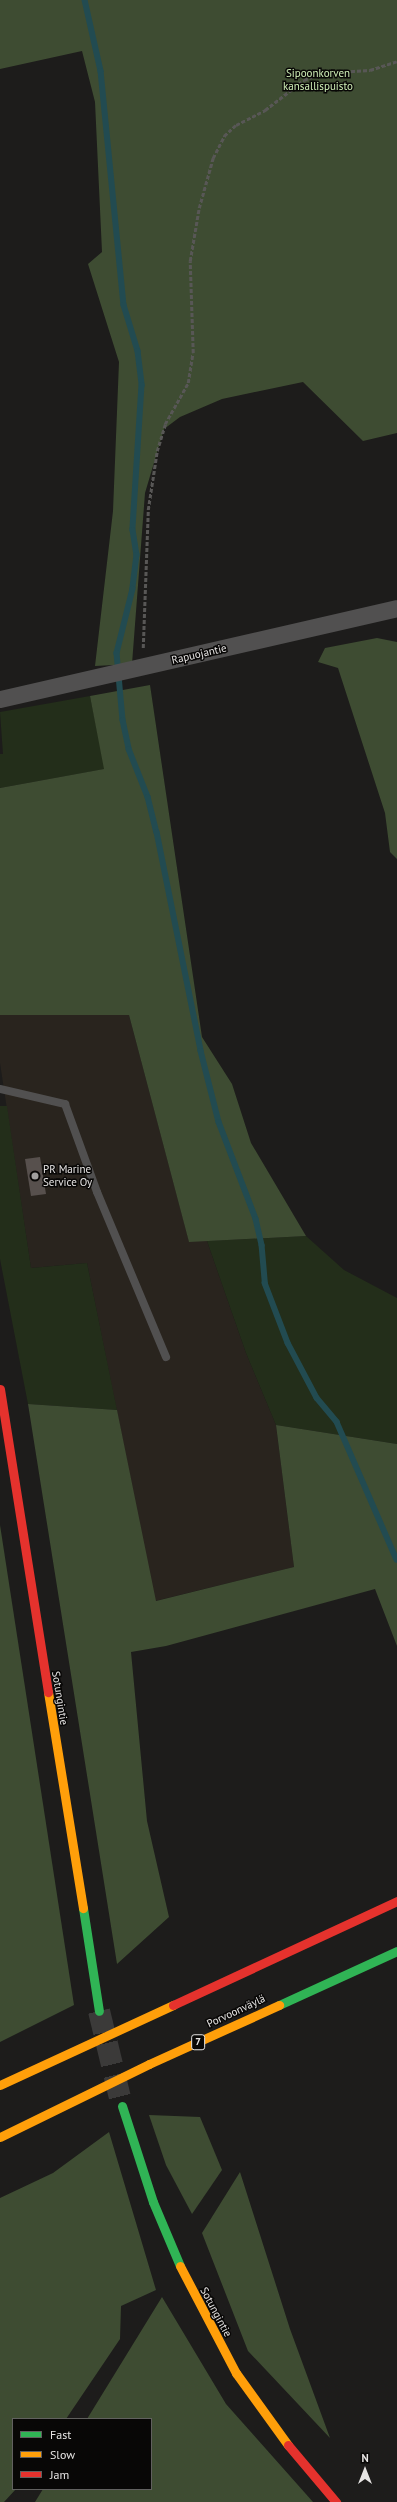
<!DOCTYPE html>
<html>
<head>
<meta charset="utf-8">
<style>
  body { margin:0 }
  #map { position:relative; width:397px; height:2502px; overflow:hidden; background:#1d1c1b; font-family:"PT Sans",sans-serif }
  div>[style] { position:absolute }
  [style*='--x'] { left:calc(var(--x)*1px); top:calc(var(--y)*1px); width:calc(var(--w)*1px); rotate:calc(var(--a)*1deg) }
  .built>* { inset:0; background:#29241e }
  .green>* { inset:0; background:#232e1a }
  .forest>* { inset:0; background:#3e4c32 }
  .stream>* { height:5.5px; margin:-2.75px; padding:0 2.75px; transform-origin:2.75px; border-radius:2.75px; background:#224b51 }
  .building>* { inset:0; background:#57504d }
  .secondary-tunnel>* { height:22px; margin-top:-11px; transform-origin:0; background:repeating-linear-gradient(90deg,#3b3a39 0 22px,transparent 0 33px) }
  .path>* { height:2.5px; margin-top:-1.25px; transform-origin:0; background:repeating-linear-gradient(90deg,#585756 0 4px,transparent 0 6px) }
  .lane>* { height:8px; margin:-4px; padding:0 4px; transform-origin:4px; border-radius:4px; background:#515050 }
  .street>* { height:17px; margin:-8.5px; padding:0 8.5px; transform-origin:8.5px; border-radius:8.5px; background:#515050 }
  .fast>* { height:9px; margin:-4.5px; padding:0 4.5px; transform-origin:4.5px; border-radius:4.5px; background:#30b455 }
  .slow>* { height:9px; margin:-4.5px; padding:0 4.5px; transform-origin:4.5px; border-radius:4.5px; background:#ff9f0a }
  .jam>* { height:9px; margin:-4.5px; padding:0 4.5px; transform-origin:4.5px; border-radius:4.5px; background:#e5322d }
  .dots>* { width:11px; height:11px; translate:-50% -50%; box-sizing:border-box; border:2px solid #080706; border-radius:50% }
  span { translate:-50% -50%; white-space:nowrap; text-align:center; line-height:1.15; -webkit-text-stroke:3px #080706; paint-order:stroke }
  .shield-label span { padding:1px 3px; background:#080706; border:1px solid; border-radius:3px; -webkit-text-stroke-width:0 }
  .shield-label { font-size:10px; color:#e7e5e4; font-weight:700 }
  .park-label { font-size:11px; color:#cfeeb7 }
  .street-label { font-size:11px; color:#e7e5e4 }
  .poi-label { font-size:11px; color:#e7e5e4 }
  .left { translate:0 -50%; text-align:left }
  .legend { position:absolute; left:12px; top:2418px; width:140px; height:72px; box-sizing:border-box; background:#080706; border:1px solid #61605f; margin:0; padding:5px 7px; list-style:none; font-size:12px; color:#e7e5e4 }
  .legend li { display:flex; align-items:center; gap:8px; height:20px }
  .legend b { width:20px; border:1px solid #61605f }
  .north { position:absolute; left:345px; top:2450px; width:40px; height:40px; -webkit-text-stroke:3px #080706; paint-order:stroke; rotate:0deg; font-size:11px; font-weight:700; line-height:16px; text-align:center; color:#e7e5e4 }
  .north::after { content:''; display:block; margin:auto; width:14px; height:18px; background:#e7e5e4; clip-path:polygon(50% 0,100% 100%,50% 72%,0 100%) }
</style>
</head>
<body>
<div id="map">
  <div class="built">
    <i style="clip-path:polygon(0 1015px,129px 1015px,189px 1241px,207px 1241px,246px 1353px,276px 1425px,294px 1567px,155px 1601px,87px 1263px,31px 1268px,0 1063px)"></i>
  </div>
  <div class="green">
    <i style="clip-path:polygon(90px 696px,105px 769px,0 788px,0 754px,3px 754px,0 712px)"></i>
    <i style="clip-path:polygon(0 1106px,7px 1106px,31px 1268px,87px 1263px,117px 1410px,28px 1404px,0 1259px)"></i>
    <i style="clip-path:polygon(306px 1236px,344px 1270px,397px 1298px,397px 1444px,276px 1425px,246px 1353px,207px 1241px)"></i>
  </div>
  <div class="forest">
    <i style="clip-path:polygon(0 0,397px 0,397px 433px,363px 441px,303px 382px,222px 399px,180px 417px,164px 429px,145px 493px,132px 664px,95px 666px,113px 511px,119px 362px,88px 264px,102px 252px,95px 102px,82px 51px,0 69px)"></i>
    <i style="clip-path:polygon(377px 638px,397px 642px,397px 859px,390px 852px,385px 813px,338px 668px,318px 662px,325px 648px)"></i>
    <i style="clip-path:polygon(150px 685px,202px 1037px,232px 1084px,251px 1143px,306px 1236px,189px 1242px,129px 1015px,0 1015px,0 788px,104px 769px,90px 696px)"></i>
    <i style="clip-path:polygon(28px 1404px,117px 1410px,156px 1601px,294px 1567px,276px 1425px,397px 1444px,397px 1646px,375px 1589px,166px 1646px,131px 1652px,147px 1821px,169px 1917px,117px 1964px)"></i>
    <i style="clip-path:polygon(0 1525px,74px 2005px,0 2042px)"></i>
    <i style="clip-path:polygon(149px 2115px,200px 2117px,222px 2170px,192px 2214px,166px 2165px)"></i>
    <i style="clip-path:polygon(109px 2132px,156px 2290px,121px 2306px,120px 2339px,66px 2419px,13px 2419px,13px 2489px,16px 2489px,4px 2502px,0 2502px,0 2198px,53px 2173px)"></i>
    <i style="clip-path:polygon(240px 2172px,290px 2329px,330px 2438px,248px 2351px,202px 2233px)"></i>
    <i style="clip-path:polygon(162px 2297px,226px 2404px,313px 2502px,35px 2502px,43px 2489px,151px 2489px,151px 2419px,87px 2419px)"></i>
  </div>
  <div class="stream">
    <i style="--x:85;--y:0;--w:73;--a:77.3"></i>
    <i style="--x:101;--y:71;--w:235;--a:84.4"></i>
    <i style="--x:124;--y:305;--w:48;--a:73.1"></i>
    <i style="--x:138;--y:351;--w:34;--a:83"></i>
    <i style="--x:142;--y:385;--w:145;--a:93.6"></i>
    <i style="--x:133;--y:530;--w:25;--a:81"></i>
    <i style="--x:137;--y:555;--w:34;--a:97"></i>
    <i style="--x:133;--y:589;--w:66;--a:104"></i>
    <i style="--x:117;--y:653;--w:67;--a:84.9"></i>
    <i style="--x:123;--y:720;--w:30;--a:78"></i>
    <i style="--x:129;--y:749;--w:52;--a:68.4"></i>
    <i style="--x:148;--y:797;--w:36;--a:76"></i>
    <i style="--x:157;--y:832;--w:223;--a:78.6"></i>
    <i style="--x:201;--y:1051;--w:73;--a:75.8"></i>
    <i style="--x:219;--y:1122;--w:104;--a:69.1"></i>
    <i style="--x:256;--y:1219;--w:27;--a:77"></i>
    <i style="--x:262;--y:1245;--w:38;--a:85"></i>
    <i style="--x:265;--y:1283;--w:64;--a:69"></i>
    <i style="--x:288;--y:1343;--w:62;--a:62.2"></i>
    <i style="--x:317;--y:1398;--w:31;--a:50"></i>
    <i style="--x:337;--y:1422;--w:150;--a:66.5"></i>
  </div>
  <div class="building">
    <i style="clip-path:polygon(40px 1157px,46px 1194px,31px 1196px,25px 1159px)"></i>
  </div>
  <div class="secondary-tunnel">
    <i style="--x:99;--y:2011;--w:98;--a:76.4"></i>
  </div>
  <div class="path">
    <i style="--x:143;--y:648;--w:138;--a:-87.9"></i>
    <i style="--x:148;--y:510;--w:60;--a:-81.3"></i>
    <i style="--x:157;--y:451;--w:28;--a:-73"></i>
    <i style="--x:165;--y:424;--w:47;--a:-60.7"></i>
    <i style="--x:188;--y:383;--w:30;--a:-81"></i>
    <i style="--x:193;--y:353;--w:92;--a:-91.9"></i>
    <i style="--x:190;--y:261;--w:54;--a:-80.4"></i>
    <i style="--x:199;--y:208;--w:52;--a:-74.4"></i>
    <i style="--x:213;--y:158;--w:25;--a:-63"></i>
    <i style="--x:224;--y:136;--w:16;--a:-43"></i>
    <i style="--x:236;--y:125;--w:33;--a:-27"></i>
    <i style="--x:265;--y:110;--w:49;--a:-37.6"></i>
    <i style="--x:304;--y:80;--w:18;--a:-22"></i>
    <i style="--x:321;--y:73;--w:49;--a:-3.5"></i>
    <i style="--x:370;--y:70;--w:28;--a:-18"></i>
  </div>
  <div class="lane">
    <i style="--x:0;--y:1089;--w:67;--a:13"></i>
    <i style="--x:65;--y:1104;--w:94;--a:70"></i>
    <i style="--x:97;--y:1192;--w:179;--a:67.3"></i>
  </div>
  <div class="street">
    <i style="--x:0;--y:699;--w:407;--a:-12.9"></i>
  </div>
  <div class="fast">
    <i style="--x:83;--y:1908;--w:104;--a:81.2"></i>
    <i style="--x:279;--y:2005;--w:130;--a:-24.6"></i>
    <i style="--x:122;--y:2106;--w:101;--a:72.1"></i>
    <i style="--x:153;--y:2202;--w:69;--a:67.1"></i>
  </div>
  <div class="slow">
    <i style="--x:48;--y:1692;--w:219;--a:80.8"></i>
    <i style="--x:0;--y:2085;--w:191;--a:-24.8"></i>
    <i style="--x:0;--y:2137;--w:166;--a:-26.1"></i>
    <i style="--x:149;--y:2064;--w:143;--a:-24.4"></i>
    <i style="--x:180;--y:2266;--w:121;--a:62.4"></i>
    <i style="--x:236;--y:2373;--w:89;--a:54.2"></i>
  </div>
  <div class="jam">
    <i style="--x:0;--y:1389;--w:307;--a:81"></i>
    <i style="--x:173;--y:2005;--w:247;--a:-24.9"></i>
    <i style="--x:288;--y:2445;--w:75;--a:49.9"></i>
  </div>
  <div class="dots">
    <i style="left:35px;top:1176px;background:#a09f9e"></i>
  </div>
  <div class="shield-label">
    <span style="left:198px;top:2042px">7</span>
  </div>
  <div class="park-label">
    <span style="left:318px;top:80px">Sipoonkorven<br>kansallispuisto</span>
  </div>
  <div class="street-label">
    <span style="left:199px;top:654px;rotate:-13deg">Rapuojantie</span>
    <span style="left:60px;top:1698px;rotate:81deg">Sotungintie</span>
    <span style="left:236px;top:2011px;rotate:-25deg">Porvoonväylä</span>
    <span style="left:216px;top:2312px;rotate:62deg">Sotungintie</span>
  </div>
  <div class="poi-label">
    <span class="left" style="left:43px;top:1176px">PR Marine<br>Service Oy</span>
  </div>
  <ul class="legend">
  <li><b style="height:5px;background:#30b455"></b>Fast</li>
  <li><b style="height:5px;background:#ff9f0a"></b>Slow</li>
  <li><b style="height:5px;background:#e5322d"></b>Jam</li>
  </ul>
  <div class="north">N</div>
</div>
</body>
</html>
